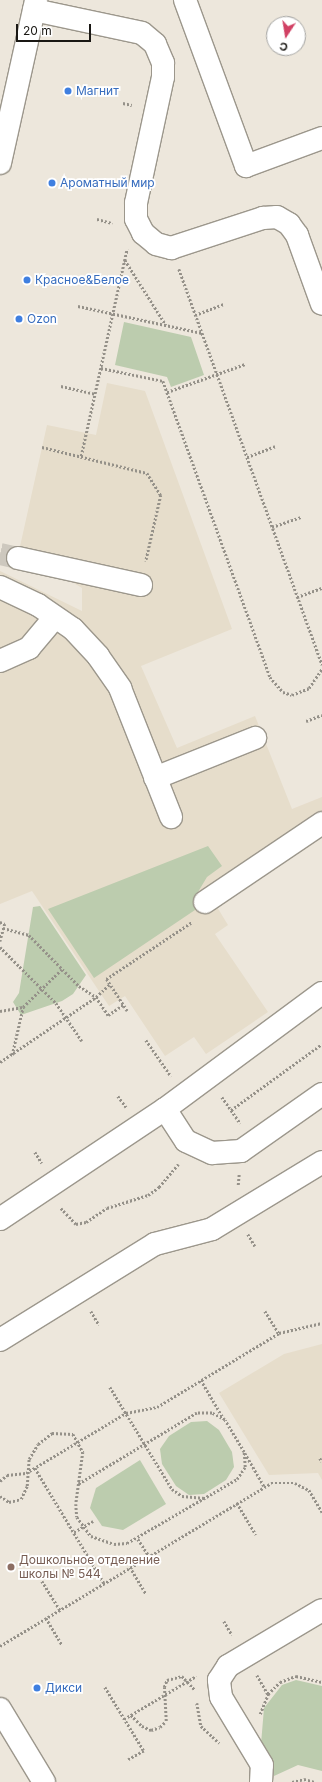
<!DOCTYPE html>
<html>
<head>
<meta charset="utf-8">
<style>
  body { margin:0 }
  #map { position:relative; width:322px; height:1782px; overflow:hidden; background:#ede7dc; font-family:Inter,sans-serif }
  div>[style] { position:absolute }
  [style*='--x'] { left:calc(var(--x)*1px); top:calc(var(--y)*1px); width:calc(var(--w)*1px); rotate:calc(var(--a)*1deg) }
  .built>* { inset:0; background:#e6ddcb }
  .green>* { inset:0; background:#bcccae }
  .minor-tunnel>* { height:22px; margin-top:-11px; transform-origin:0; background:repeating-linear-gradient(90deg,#cdc8be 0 22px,transparent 0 33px) }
  .path>* { height:2.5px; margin-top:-1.25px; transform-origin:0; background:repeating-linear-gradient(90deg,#959189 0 2px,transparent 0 4px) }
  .roads { filter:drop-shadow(1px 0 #9c978c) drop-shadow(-1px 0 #9c978c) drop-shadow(0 1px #9c978c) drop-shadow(0 -1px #9c978c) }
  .minor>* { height:22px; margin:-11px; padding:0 11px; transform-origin:11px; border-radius:11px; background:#fff }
  .dots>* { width:11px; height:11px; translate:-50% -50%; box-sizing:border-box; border:2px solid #fff; border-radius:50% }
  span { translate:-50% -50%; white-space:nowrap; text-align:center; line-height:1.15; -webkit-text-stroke:3.5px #fff; paint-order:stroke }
  .shop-label { font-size:12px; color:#366cbe }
  .left { translate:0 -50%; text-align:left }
  .education-label { font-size:12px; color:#785e54 }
  .north { position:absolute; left:266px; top:16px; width:40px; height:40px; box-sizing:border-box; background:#fff; border:1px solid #a3a3a1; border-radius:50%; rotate:192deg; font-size:11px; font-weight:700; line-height:16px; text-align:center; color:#1a1814 }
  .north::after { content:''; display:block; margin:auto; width:14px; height:18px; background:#d14164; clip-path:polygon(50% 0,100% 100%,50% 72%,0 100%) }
  .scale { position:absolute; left:16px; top:24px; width:75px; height:18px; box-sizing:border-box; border:2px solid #1a1814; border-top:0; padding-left:5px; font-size:12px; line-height:14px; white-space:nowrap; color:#1a1814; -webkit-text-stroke:3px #fff; paint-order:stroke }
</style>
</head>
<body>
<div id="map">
  <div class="built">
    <i style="clip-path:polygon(107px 383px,145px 391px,232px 629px,141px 666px,177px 748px,255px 716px,292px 809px,322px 797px,322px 837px,217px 907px,228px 925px,215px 934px,268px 1012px,206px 1054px,194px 1037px,165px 1056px,125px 996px,109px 1006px,32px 891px,0 904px,0 571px,82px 611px,82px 588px,72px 582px,15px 569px,47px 425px,96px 435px)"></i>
    <i style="clip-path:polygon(322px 1344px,322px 1480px,318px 1473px,269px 1475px,219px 1393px,284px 1354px)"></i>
  </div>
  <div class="green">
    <i style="clip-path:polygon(124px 322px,191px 337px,204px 375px,171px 387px,167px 377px,115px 365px)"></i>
    <i style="clip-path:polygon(208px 846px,222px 866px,207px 877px,198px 892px,195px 910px,94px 978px,48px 909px)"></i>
    <i style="clip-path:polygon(40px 906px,86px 975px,73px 994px,62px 1001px,21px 1015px,13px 1002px,19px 993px,33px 907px)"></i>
    <i style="clip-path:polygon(207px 1421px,219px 1430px,232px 1452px,234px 1467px,226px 1480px,204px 1494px,189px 1495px,176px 1486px,162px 1464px,160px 1449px,169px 1436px,191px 1422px)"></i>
    <i style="clip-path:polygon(140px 1460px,166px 1504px,123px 1530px,102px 1526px,90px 1508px,96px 1488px)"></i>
    <i style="clip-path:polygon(296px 1680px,322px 1686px,322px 1771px,298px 1765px,274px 1776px,273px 1763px,261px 1744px,264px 1708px,282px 1685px)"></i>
  </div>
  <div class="minor-tunnel">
    <i style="--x:0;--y:554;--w:18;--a:13"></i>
  </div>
  <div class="path">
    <i style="--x:123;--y:103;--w:9;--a:13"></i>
    <i style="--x:97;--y:219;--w:16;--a:15"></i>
    <i style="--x:125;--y:260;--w:77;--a:57.8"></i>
    <i style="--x:179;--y:269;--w:421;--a:70.1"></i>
    <i style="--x:78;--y:306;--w:127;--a:12.3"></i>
    <i style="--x:195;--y:315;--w:31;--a:-21"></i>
    <i style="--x:101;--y:368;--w:63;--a:11.8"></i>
    <i style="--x:163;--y:381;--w:315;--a:70.1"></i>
    <i style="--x:270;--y:677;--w:20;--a:49"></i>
    <i style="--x:283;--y:692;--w:9;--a:18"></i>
    <i style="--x:292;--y:695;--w:18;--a:-22"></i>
    <i style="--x:309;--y:688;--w:23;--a:-56"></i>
    <i style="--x:61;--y:386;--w:35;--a:13"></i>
    <i style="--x:167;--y:392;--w:83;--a:-19.7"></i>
    <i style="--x:42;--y:447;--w:108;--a:13.9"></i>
    <i style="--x:147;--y:473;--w:26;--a:58"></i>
    <i style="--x:161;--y:495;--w:68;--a:102.8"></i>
    <i style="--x:81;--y:456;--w:212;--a:-77.5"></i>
    <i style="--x:247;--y:457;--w:30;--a:-21"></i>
    <i style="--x:272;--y:527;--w:31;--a:-19"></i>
    <i style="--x:297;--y:597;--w:27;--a:-20"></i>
    <i style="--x:306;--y:721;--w:17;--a:-21"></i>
    <i style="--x:0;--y:922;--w:5;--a:22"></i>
    <i style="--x:5;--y:924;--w:18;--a:106"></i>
    <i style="--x:3;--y:928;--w:27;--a:15"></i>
    <i style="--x:29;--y:935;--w:71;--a:45.6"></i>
    <i style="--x:79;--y:986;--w:20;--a:33"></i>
    <i style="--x:96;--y:997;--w:22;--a:56"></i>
    <i style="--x:108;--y:1015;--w:18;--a:-34"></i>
    <i style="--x:0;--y:947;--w:79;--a:45"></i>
    <i style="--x:56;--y:1003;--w:46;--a:55.6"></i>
    <i style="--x:0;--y:1011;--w:23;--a:-10"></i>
    <i style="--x:127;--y:1011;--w:38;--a:-123"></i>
    <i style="--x:106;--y:979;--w:103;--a:-33.5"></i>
    <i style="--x:146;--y:1040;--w:44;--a:55.2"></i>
    <i style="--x:12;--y:1055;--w:49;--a:-77.1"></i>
    <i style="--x:23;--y:1007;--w:54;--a:-44.3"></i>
    <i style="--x:0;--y:1062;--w:116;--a:-34.1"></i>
    <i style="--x:96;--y:997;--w:18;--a:-43"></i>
    <i style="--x:118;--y:1096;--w:14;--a:54"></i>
    <i style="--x:222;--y:1097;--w:32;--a:55"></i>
    <i style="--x:231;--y:1110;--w:112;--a:-36"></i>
    <i style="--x:35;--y:1152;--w:13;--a:58"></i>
    <i style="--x:238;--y:1185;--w:11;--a:-85"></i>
    <i style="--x:61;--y:1208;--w:22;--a:47"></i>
    <i style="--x:76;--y:1224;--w:10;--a:-11"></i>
    <i style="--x:86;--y:1222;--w:25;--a:-34"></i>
    <i style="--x:107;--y:1208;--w:43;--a:-17.6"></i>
    <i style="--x:148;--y:1195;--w:14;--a:-36"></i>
    <i style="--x:159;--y:1187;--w:30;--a:-50"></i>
    <i style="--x:248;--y:1234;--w:14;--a:60"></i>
    <i style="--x:91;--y:1311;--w:16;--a:60"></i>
    <i style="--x:265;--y:1311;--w:26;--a:58"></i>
    <i style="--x:201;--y:1380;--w:45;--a:59.5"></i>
    <i style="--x:110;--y:1387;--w:119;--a:58.7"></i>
    <i style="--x:172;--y:1489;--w:12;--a:35"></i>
    <i style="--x:182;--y:1496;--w:23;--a:5"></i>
    <i style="--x:245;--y:1453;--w:39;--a:60"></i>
    <i style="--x:320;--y:1458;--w:4;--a:63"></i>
    <i style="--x:35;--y:1468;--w:134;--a:59"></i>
    <i style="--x:0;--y:1481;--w:9;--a:-41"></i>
    <i style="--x:7;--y:1475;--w:19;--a:-6"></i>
    <i style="--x:26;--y:1473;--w:117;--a:-31"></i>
    <i style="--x:126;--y:1413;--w:32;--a:-11"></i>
    <i style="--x:157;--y:1407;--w:143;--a:-31.2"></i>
    <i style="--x:279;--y:1333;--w:44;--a:-13.1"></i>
    <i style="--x:0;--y:1496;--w:11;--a:34"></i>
    <i style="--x:9;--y:1502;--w:12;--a:-14"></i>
    <i style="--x:21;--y:1499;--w:14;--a:-65"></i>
    <i style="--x:27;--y:1486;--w:27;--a:-86"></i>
    <i style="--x:29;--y:1459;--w:17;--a:-59"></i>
    <i style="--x:38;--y:1444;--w:18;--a:-38"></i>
    <i style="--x:52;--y:1433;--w:21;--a:3"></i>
    <i style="--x:73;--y:1434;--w:21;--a:61"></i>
    <i style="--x:83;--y:1452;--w:52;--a:97.7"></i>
    <i style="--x:76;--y:1504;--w:13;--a:86"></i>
    <i style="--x:77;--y:1517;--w:24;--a:54"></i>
    <i style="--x:91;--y:1536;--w:24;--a:19"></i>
    <i style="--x:114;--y:1544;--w:13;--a:-4"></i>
    <i style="--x:127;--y:1543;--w:127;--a:-30.2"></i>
    <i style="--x:237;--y:1479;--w:14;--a:-56"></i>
    <i style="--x:245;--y:1467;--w:15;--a:-94"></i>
    <i style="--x:244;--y:1452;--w:37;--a:-121"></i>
    <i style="--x:225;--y:1420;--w:15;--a:-152"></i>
    <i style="--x:212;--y:1413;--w:15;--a:180"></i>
    <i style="--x:197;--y:1413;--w:138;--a:149"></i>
    <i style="--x:237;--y:1503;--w:37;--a:59"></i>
    <i style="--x:74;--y:1532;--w:22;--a:-30"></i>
    <i style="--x:138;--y:1539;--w:20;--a:57"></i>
    <i style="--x:130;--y:1567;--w:31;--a:59"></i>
    <i style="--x:42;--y:1581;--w:34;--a:58"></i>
    <i style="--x:46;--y:1618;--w:31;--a:59"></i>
    <i style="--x:224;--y:1621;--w:16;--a:60"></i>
    <i style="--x:0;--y:1646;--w:316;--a:-31"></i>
    <i style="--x:271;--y:1483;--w:24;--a:0"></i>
    <i style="--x:295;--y:1483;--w:16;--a:27"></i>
    <i style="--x:309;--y:1490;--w:26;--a:59"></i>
    <i style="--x:257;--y:1675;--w:22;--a:60"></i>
    <i style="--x:105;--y:1687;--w:75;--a:58.6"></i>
    <i style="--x:144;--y:1751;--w:18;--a:151"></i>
    <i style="--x:197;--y:1703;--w:23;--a:80"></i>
    <i style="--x:201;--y:1726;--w:25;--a:43"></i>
    <i style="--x:260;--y:1714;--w:22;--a:-68"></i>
    <i style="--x:268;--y:1694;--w:17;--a:-45"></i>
    <i style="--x:280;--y:1682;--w:17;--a:-21"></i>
    <i style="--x:296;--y:1676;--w:27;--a:13"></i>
    <i style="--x:131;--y:1715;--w:16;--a:45"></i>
    <i style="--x:142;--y:1726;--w:10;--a:24"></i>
    <i style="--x:151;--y:1730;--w:9;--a:-18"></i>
    <i style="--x:160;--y:1727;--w:8;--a:-45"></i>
    <i style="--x:166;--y:1721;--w:34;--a:-93"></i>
    <i style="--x:164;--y:1687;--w:8;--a:-67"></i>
    <i style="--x:167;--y:1680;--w:16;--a:-15"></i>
    <i style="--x:182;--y:1676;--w:19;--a:47"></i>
    <i style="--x:124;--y:1719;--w:84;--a:-30.8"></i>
    <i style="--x:292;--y:1782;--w:12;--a:-14"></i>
    <i style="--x:304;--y:1779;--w:11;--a:15"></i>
  </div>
  <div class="roads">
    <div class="minor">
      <i style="--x:185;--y:0;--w:177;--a:69.8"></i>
      <i style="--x:246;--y:166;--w:81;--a:-20.2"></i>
      <i style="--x:34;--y:10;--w:110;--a:12"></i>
      <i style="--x:142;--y:33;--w:17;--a:40"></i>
      <i style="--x:155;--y:44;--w:21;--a:67"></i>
      <i style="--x:163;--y:63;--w:14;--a:90"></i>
      <i style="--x:163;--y:77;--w:129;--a:102.1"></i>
      <i style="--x:136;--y:203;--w:16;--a:90"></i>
      <i style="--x:136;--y:219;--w:16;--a:63"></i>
      <i style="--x:143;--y:233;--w:17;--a:40"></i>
      <i style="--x:156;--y:244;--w:16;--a:15"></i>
      <i style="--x:171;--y:248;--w:97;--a:-18.1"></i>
      <i style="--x:263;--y:218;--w:14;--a:-4"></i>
      <i style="--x:277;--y:217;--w:14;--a:30"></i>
      <i style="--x:289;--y:224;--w:14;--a:54"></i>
      <i style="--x:297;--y:235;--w:73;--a:70.1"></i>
      <i style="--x:0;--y:163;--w:167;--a:-77.5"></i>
      <i style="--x:18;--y:558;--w:126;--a:12.4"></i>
      <i style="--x:0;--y:587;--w:42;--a:25.3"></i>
      <i style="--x:38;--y:605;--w:42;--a:34.4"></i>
      <i style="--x:73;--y:629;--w:37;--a:47"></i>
      <i style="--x:98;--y:656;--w:39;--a:55"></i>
      <i style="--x:120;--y:688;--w:139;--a:68.4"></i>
      <i style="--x:0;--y:661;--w:32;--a:-24"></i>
      <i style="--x:29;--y:648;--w:40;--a:-50"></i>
      <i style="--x:155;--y:778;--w:108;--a:-21.8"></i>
      <i style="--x:205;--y:902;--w:141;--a:-34"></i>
      <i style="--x:165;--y:1109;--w:38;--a:57"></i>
      <i style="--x:186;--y:1141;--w:29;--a:25"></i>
      <i style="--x:212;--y:1153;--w:29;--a:-4"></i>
      <i style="--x:241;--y:1151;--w:99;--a:-35.1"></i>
      <i style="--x:0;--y:1219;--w:198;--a:-33.7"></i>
      <i style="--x:165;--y:1109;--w:195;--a:-36.5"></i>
      <i style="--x:0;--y:1340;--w:182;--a:-31.8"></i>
      <i style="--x:155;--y:1244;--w:59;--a:-14.7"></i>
      <i style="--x:212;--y:1229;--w:129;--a:-31.3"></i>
      <i style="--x:0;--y:1709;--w:85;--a:58.9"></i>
      <i style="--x:261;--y:1782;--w:17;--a:-87"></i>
      <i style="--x:262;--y:1765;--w:79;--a:-121.1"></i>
      <i style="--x:221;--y:1697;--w:17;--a:-97"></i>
      <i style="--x:219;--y:1680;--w:17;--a:-57"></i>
      <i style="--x:228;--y:1666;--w:109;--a:-30.8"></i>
    </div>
  </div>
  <div class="dots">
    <i style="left:68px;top:91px;background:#3f7fe0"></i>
    <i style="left:52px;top:183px;background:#3f7fe0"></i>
    <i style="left:27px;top:280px;background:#3f7fe0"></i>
    <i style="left:19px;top:319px;background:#3f7fe0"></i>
    <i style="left:11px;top:1567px;background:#8d6e63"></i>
    <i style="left:37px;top:1688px;background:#3f7fe0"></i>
  </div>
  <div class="shop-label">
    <span class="left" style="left:76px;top:91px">Магнит</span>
    <span class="left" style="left:60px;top:183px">Ароматный мир</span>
    <span class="left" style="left:35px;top:280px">Красное&amp;Белое</span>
    <span class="left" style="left:27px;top:319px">Ozon</span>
    <span class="left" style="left:45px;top:1688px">Дикси</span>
  </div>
  <div class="education-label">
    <span class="left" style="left:19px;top:1567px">Дошкольное отделение<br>школы № 544</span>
  </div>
  <div class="north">С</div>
  <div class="scale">20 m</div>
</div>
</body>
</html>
